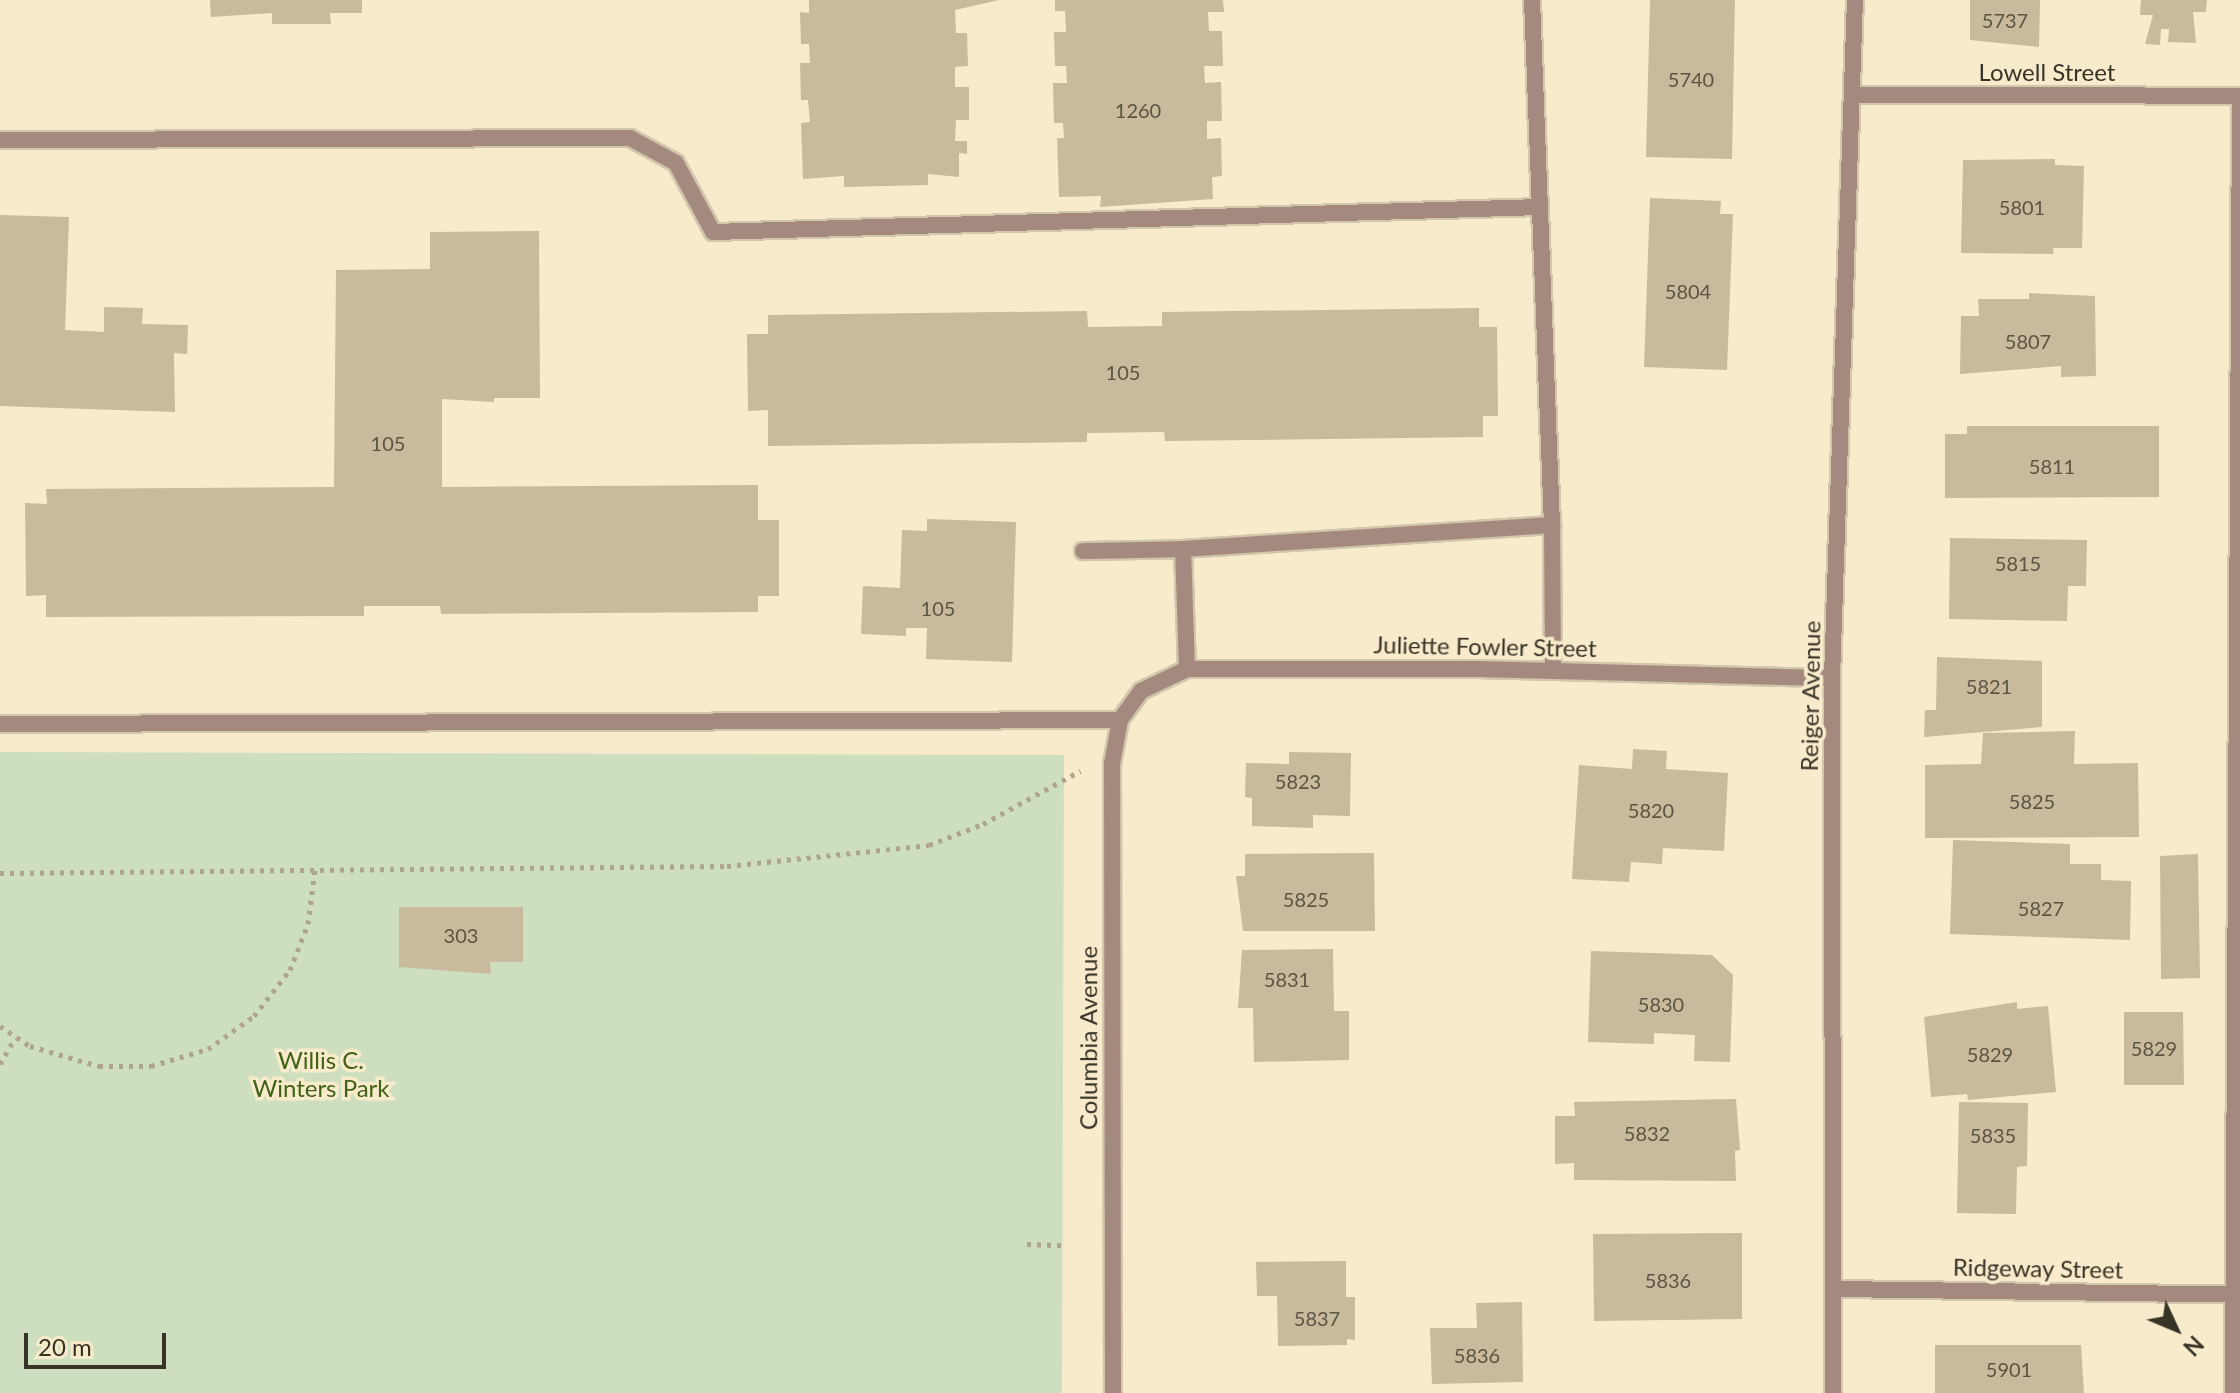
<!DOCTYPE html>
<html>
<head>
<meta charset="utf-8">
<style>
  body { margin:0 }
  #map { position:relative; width:2240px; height:1393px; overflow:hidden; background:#f8ebcc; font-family:Lato,sans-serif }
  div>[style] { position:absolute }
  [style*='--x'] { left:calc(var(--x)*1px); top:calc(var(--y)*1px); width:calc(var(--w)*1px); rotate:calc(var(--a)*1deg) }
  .green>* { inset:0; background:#cddfbe }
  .building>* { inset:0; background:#c7ba9d }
  .path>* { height:5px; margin-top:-2.5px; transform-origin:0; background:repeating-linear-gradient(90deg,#afa58e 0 4px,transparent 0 10px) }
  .roads { filter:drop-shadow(2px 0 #d2c6ab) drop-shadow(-2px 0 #d2c6ab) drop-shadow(0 2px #d2c6ab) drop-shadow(0 -2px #d2c6ab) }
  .service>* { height:16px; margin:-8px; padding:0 8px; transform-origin:8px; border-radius:8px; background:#a3897e }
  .minor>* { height:16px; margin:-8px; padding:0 8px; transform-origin:8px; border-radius:8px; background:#a3897e }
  span { translate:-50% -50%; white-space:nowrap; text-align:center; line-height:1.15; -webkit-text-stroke:7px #f8ebcc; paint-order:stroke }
  .number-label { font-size:20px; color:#5c5544 }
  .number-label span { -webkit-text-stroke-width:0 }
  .street-label { font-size:24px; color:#383327 }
  .park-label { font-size:24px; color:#406317 }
  .north { position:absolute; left:2136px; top:1289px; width:80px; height:80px; -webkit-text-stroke:6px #f8ebcc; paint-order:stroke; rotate:134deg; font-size:22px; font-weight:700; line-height:32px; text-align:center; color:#383327 }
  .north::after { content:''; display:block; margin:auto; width:28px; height:36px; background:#383327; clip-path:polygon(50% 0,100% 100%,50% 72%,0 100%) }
  .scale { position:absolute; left:24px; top:1333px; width:142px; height:36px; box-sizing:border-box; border:4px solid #383327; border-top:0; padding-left:10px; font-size:24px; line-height:28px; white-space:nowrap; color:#383327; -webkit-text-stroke:6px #f8ebcc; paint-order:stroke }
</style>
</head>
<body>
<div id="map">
  <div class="green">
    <i style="clip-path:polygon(0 752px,1064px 755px,1062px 1393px,0 1393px)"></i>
  </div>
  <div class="building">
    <i style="clip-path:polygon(210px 0,362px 0,362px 13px,330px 13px,331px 24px,272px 24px,272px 13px,211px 17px)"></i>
    <i style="clip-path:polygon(809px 0,999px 0,955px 10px,956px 33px,967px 33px,968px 66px,955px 67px,955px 87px,969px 87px,969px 120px,956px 120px,955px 141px,967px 141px,967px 154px,959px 153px,959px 177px,928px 174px,928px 185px,844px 187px,844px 176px,803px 179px,801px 123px,810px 122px,808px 100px,801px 100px,800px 63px,810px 63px,809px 44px,801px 44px,800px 12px,809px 13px)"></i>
    <i style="clip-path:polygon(1055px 0,1223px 0,1224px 12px,1208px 12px,1209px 31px,1222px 31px,1223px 66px,1204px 66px,1205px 83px,1221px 82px,1222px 121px,1207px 121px,1207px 139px,1221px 138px,1222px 176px,1212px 177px,1213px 199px,1100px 207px,1101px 196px,1059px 197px,1057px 138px,1064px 138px,1063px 123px,1054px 123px,1053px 83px,1067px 83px,1066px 66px,1055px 66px,1054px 32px,1066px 32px,1065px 11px,1055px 11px)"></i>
    <i style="clip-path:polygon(1650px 0,1735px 0,1732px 159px,1646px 157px)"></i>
    <i style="clip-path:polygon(1970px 0,2040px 0,2039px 47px,1970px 40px)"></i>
    <i style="clip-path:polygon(2141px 0,2207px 0,2206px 12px,2193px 12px,2196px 43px,2168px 42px,2169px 29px,2161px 29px,2160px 45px,2145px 44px,2153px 15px,2140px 15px)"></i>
    <i style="clip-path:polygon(2055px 159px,2055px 165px,2084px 166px,2082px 248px,2053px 248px,2054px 254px,1961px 253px,1963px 160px)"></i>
    <i style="clip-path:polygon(1650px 198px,1721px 201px,1720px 214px,1733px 214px,1727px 370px,1644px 367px)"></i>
    <i style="clip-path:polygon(0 215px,69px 217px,65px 330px,104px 332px,104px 307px,143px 308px,142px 324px,188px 325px,187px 354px,174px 353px,175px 412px,0 406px)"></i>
    <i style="clip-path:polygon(539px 231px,540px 398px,494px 398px,494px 402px,442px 399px,442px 487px,758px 485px,758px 520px,779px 520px,779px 596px,758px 596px,758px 612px,441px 614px,440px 606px,364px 606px,364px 616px,46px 617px,46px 595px,26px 596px,25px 503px,47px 504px,46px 489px,334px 487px,336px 270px,430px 269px,430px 232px)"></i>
    <i style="clip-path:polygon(2029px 293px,2095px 296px,2096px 376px,2061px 377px,2061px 366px,1960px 374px,1961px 316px,1979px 316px,1978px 299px,2029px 299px)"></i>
    <i style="clip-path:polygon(1479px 308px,1479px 327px,1497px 327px,1498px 416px,1483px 416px,1483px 437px,1165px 441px,1164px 432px,1087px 433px,1087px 442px,768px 446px,768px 410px,748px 411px,747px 334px,768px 334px,768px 315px,1087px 311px,1088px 327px,1162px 326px,1162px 312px)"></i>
    <i style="clip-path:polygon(1967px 426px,2159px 426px,2159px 497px,1945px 498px,1945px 434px,1967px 434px)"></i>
    <i style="clip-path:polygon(927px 519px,1016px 522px,1012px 662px,926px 659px,927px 628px,906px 628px,906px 636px,861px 634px,863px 586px,900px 588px,902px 530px,927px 531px)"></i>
    <i style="clip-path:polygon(1950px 538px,2087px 540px,2086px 586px,2068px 586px,2067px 621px,1949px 619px)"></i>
    <i style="clip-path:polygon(1937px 657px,2042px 661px,2042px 727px,1924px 737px,1925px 710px,1936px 710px)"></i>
    <i style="clip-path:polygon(2075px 731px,2074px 764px,2138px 763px,2139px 837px,1925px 838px,1925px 765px,1981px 764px,1983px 733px)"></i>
    <i style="clip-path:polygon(1633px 749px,1667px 751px,1666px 769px,1728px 773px,1724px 851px,1663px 848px,1662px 864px,1631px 862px,1629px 882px,1572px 879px,1579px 765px,1632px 769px)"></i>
    <i style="clip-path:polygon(1289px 752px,1351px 753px,1350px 816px,1313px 815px,1313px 828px,1252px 826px,1252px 798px,1245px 797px,1246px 763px,1289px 764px)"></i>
    <i style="clip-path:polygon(1953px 840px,2070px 844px,2070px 864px,2101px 864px,2101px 880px,2131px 881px,2130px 940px,1950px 934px)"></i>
    <i style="clip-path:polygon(1374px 853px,1375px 931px,1243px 931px,1236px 876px,1245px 876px,1245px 854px)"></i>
    <i style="clip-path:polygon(2198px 854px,2200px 978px,2161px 979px,2160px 856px)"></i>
    <i style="clip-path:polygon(399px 907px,523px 907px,523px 962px,490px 962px,491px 974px,399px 967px)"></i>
    <i style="clip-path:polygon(1333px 949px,1334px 1011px,1349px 1011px,1349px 1060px,1254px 1062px,1253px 1008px,1238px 1008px,1242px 950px)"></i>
    <i style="clip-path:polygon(1591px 951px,1712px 955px,1733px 975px,1730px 1062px,1694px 1061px,1695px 1035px,1654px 1033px,1654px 1044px,1588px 1042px)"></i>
    <i style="clip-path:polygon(2017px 1002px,2017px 1009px,2048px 1006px,2056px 1092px,1968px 1100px,1967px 1094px,1931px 1097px,1924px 1017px)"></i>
    <i style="clip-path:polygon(2124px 1012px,2183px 1012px,2184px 1085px,2124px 1085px)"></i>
    <i style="clip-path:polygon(1736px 1099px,1740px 1150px,1735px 1151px,1736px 1181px,1574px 1180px,1574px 1163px,1555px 1164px,1555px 1116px,1575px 1116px,1574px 1102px)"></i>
    <i style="clip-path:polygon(1959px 1102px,2028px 1103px,2027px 1166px,2017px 1167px,2016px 1214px,1957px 1213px)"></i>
    <i style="clip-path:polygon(1742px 1233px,1742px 1319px,1594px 1321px,1593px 1234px)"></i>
    <i style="clip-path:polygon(1346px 1261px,1346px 1297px,1355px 1297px,1355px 1340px,1347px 1339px,1347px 1345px,1278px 1346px,1277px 1296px,1257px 1296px,1256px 1262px)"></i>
    <i style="clip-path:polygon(1522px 1302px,1523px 1382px,1432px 1384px,1430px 1328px,1477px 1328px,1476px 1303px)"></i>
    <i style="clip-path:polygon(1935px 1345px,2081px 1345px,2084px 1393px,1935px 1393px)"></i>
  </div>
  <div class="path">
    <i style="--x:0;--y:873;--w:727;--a:-0.55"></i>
    <i style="--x:727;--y:866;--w:203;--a:-5.9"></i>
    <i style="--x:929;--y:845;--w:58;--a:-21.3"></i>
    <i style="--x:983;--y:824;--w:111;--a:-28.7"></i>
    <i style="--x:0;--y:1026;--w:36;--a:34"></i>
    <i style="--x:30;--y:1046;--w:72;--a:16.2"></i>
    <i style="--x:99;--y:1066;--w:52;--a:0"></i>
    <i style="--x:151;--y:1066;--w:59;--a:-16.6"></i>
    <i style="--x:208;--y:1049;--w:57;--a:-35.7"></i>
    <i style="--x:254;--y:1016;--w:58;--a:-52"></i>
    <i style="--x:290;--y:970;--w:49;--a:-68.6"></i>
    <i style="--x:308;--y:924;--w:55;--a:-82.7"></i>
    <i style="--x:0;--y:1064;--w:30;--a:-60"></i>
    <i style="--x:1027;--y:1244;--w:34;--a:2"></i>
  </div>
  <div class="roads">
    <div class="service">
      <i style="--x:1532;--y:0;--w:525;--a:87.82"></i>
      <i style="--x:0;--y:140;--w:630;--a:-0.18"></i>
      <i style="--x:630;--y:138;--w:52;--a:28.5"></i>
      <i style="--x:676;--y:163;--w:78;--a:61.8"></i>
      <i style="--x:713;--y:232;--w:827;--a:-1.73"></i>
      <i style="--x:1083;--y:551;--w:100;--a:-1.1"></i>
      <i style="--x:1187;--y:669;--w:120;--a:-91.9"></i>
      <i style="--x:1183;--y:549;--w:370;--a:-3.7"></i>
      <i style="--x:1552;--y:525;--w:145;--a:89.6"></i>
      <i style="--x:0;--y:724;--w:1120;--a:-0.2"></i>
      <i style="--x:2233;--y:1393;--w:1297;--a:-89.69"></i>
    </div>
    <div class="minor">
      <i style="--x:1854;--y:95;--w:386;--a:0.1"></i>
      <i style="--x:1835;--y:1289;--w:405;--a:0.8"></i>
      <i style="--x:1113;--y:1393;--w:629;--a:-90.09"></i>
      <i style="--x:1112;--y:764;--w:45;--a:-79.7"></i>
      <i style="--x:1120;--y:720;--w:36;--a:-54"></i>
      <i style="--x:1141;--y:691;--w:51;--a:-25.6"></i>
      <i style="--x:1187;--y:669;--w:290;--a:0"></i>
      <i style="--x:1477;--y:669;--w:355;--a:1.5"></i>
      <i style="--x:1833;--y:1393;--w:715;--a:-90.08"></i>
      <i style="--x:1832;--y:678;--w:678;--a:-88.06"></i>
    </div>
  </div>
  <div class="number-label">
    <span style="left:2005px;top:20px">5737</span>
    <span style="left:1691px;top:79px">5740</span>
    <span style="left:1138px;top:110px">1260</span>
    <span style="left:2022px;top:207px">5801</span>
    <span style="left:1688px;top:291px">5804</span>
    <span style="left:2028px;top:341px">5807</span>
    <span style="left:1123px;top:372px">105</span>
    <span style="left:388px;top:443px">105</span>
    <span style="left:2052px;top:466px">5811</span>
    <span style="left:2018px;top:563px">5815</span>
    <span style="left:938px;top:608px">105</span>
    <span style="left:1989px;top:686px">5821</span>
    <span style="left:1298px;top:781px">5823</span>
    <span style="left:2032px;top:801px">5825</span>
    <span style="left:1651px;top:810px">5820</span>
    <span style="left:1306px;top:899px">5825</span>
    <span style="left:2041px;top:908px">5827</span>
    <span style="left:461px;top:935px">303</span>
    <span style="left:1287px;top:979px">5831</span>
    <span style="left:1661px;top:1004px">5830</span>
    <span style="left:2154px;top:1048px">5829</span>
    <span style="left:1990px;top:1054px">5829</span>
    <span style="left:1647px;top:1133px">5832</span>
    <span style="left:1993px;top:1135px">5835</span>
    <span style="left:1668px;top:1280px">5836</span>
    <span style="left:1317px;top:1318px">5837</span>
    <span style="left:1477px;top:1355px">5836</span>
    <span style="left:2009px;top:1369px">5901</span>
  </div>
  <div class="street-label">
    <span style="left:2047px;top:72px">Lowell Street</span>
    <span style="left:1485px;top:646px;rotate:1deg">Juliette Fowler Street</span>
    <span style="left:1810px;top:696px;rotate:-89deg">Reiger Avenue</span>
    <span style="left:1088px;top:1038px;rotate:-90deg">Columbia Avenue</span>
    <span style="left:2038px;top:1268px;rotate:1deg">Ridgeway Street</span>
  </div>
  <div class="park-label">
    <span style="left:321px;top:1074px">Willis C.<br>Winters Park</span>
  </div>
  <div class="north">N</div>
  <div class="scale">20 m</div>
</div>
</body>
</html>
